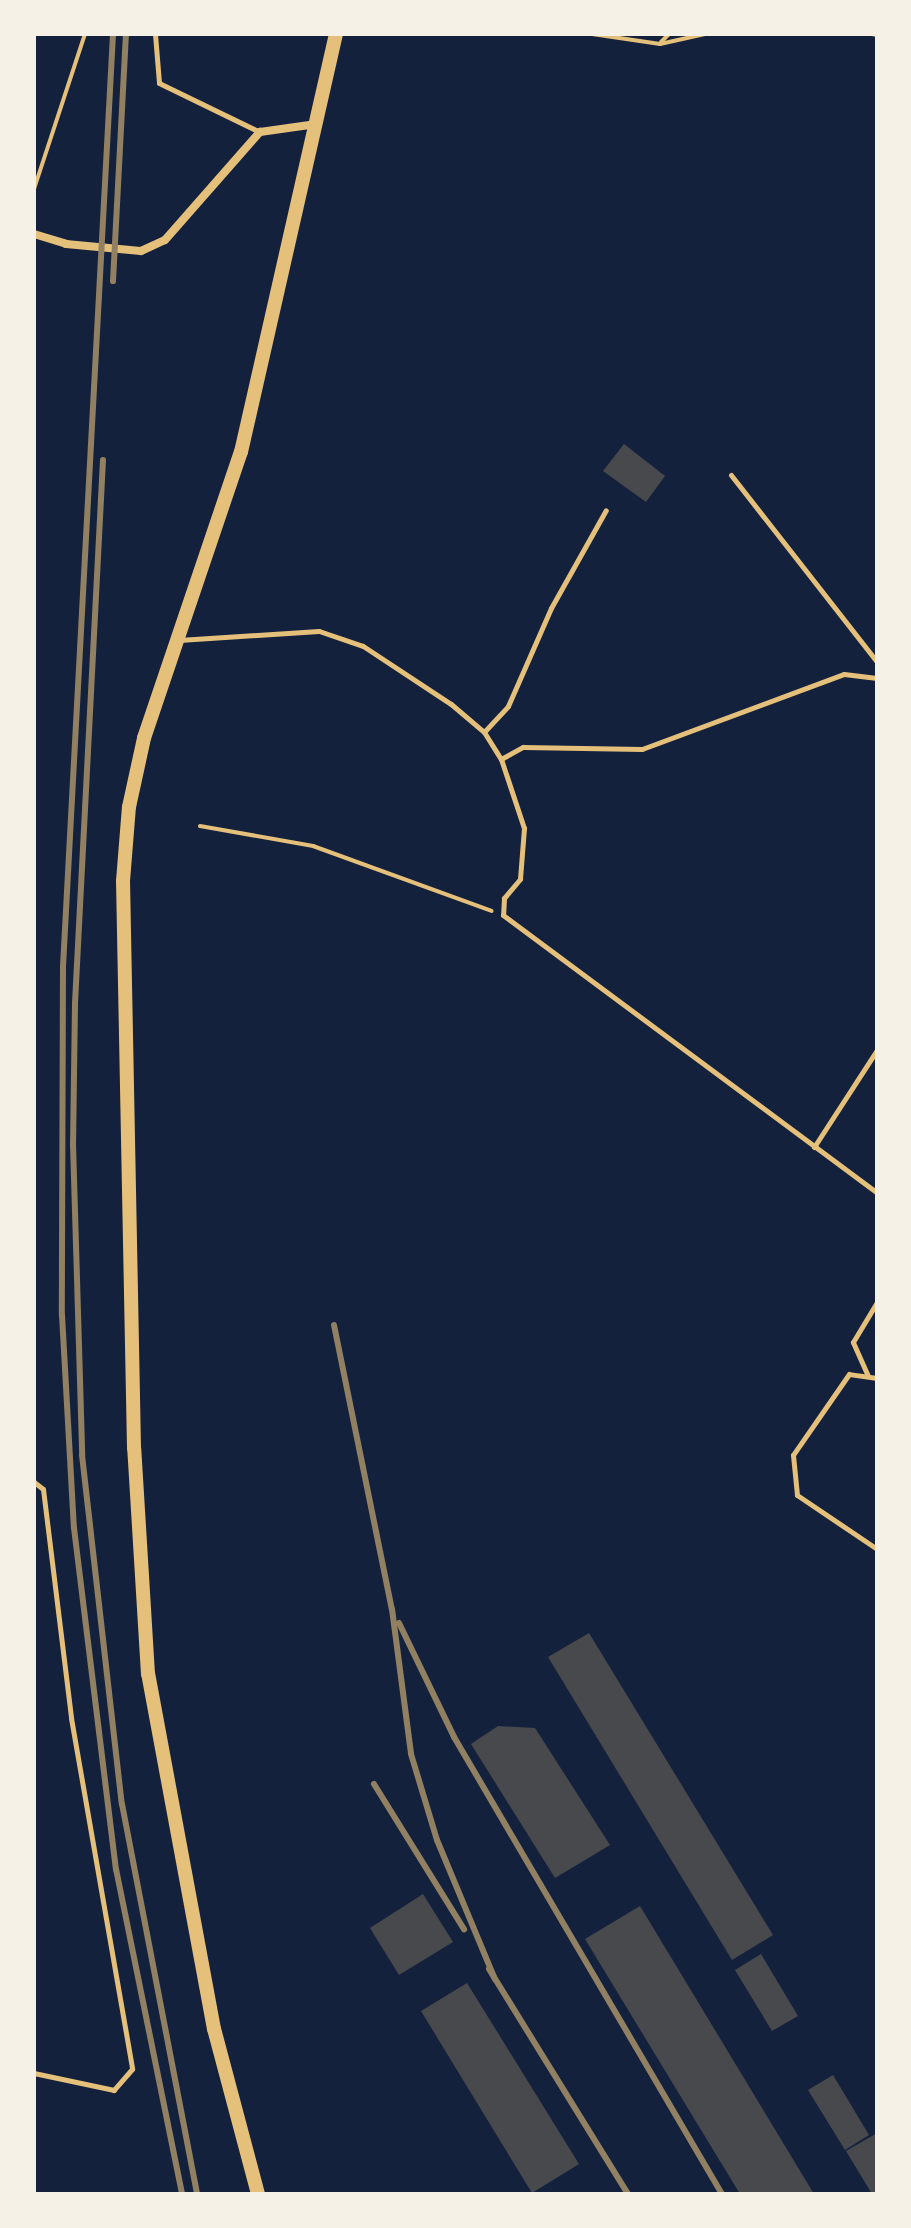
<!DOCTYPE html>
<html>
<head>
<meta charset="utf-8">
<style>
  body { margin:0 }
  #map { position:relative; width:911px; height:2228px; overflow:hidden; background:#14213d; font-family:"Open Sans",sans-serif }
  div>[style] { position:absolute }
  [style*='--x'] { left:calc(var(--x)*1px); top:calc(var(--y)*1px); width:calc(var(--w)*1px); rotate:calc(var(--a)*1deg) }
  .building>* { inset:0; background:#48494c }
  .path>* { height:4px; margin:-2px; padding:0 2px; transform-origin:2px; border-radius:2px; background:#e5c07b }
  .service>* { height:5px; margin:-2.5px; padding:0 2.5px; transform-origin:2.5px; border-radius:2.5px; background:#e5c07b }
  .minor>* { height:8px; margin:-4px; padding:0 4px; transform-origin:4px; border-radius:4px; background:#e5c07b }
  .secondary>* { height:14px; margin:-7px; padding:0 7px; transform-origin:7px; border-radius:7px; background:#e5c07b }
  .rail>* { height:6px; margin:-3px; padding:0 3px; transform-origin:3px; border-radius:3px; background:#918062 }
  span { translate:-50% -50%; white-space:nowrap; text-align:center; line-height:1.15; -webkit-text-stroke:7px #f6f1e7; paint-order:stroke }
  .frame { position:absolute; inset:0; border:36px solid #f6f1e7; pointer-events:none }
</style>
</head>
<body>
<div id="map">
  <div class="building">
    <i style="clip-path:polygon(624px 444px,665px 476px,646px 502px,603px 471px)"></i>
    <i style="clip-path:polygon(589px 1633px,773px 1935px,732px 1960px,548px 1657px)"></i>
    <i style="clip-path:polygon(498px 1726px,535px 1728px,610px 1845px,555px 1878px,471px 1744px)"></i>
    <i style="clip-path:polygon(423px 1894px,453px 1942px,399px 1975px,370px 1928px)"></i>
    <i style="clip-path:polygon(640px 1906px,814px 2194px,740px 2194px,585px 1939px)"></i>
    <i style="clip-path:polygon(761px 1954px,798px 2016px,772px 2031px,735px 1970px)"></i>
    <i style="clip-path:polygon(467px 1983px,579px 2164px,532px 2193px,421px 2011px)"></i>
    <i style="clip-path:polygon(833px 2075px,869px 2135px,845px 2150px,808px 2090px)"></i>
    <i style="clip-path:polygon(877px 2133px,877px 2194px,872px 2194px,846px 2151px)"></i>
  </div>
  <div class="path">
    <i style="--x:592;--y:34;--w:69;--a:8.4"></i>
    <i style="--x:660;--y:44;--w:46;--a:-12.5"></i>
    <i style="--x:872;--y:34;--w:5;--a:11"></i>
    <i style="--x:661;--y:42;--w:11;--a:-45"></i>
    <i style="--x:34;--y:189;--w:163;--a:-71.8"></i>
    <i style="--x:200;--y:826;--w:115;--a:10"></i>
    <i style="--x:313;--y:846;--w:190;--a:20"></i>
  </div>
  <div class="service">
    <i style="--x:155;--y:34;--w:49;--a:85.3"></i>
    <i style="--x:159;--y:83;--w:112;--a:25.9"></i>
    <i style="--x:731;--y:475;--w:237;--a:52"></i>
    <i style="--x:179;--y:640;--w:140;--a:-3.7"></i>
    <i style="--x:319;--y:631;--w:46;--a:18.8"></i>
    <i style="--x:363;--y:646;--w:105;--a:33.4"></i>
    <i style="--x:451;--y:704;--w:43;--a:40.3"></i>
    <i style="--x:484;--y:732;--w:32;--a:58"></i>
    <i style="--x:501;--y:759;--w:73;--a:71.6"></i>
    <i style="--x:524;--y:828;--w:51;--a:94.5"></i>
    <i style="--x:520;--y:879;--w:25;--a:130"></i>
    <i style="--x:504;--y:898;--w:17;--a:93"></i>
    <i style="--x:503;--y:915;--w:466;--a:36.6"></i>
    <i style="--x:484;--y:732;--w:35;--a:-47"></i>
    <i style="--x:508;--y:706;--w:107;--a:-66.3"></i>
    <i style="--x:551;--y:608;--w:112;--a:-60.7"></i>
    <i style="--x:501;--y:759;--w:25;--a:-29"></i>
    <i style="--x:523;--y:747;--w:119;--a:1"></i>
    <i style="--x:642;--y:749;--w:215;--a:-20.4"></i>
    <i style="--x:844;--y:674;--w:33;--a:7"></i>
    <i style="--x:814;--y:1147;--w:116;--a:-57"></i>
    <i style="--x:868;--y:1376;--w:37;--a:-114"></i>
    <i style="--x:853;--y:1342;--w:47;--a:-59"></i>
    <i style="--x:877;--y:1378;--w:28;--a:-172"></i>
    <i style="--x:849;--y:1374;--w:98;--a:124.7"></i>
    <i style="--x:793;--y:1455;--w:40;--a:84.3"></i>
    <i style="--x:797;--y:1495;--w:97;--a:34"></i>
    <i style="--x:34;--y:1482;--w:11;--a:38"></i>
    <i style="--x:43;--y:1489;--w:231;--a:83"></i>
    <i style="--x:71;--y:1718;--w:356;--a:80.1"></i>
    <i style="--x:132;--y:2069;--w:28;--a:131"></i>
    <i style="--x:114;--y:2090;--w:82;--a:-168"></i>
  </div>
  <div class="minor">
    <i style="--x:34;--y:234;--w:34;--a:17"></i>
    <i style="--x:66;--y:244;--w:75;--a:5.3"></i>
    <i style="--x:141;--y:251;--w:26;--a:-25"></i>
    <i style="--x:165;--y:240;--w:144;--a:-48.7"></i>
    <i style="--x:260;--y:132;--w:57;--a:-8.1"></i>
  </div>
  <div class="secondary">
    <i style="--x:258;--y:2194;--w:171;--a:-104.9"></i>
    <i style="--x:214;--y:2029;--w:361;--a:-100.5"></i>
    <i style="--x:148;--y:1674;--w:226;--a:-93.5"></i>
    <i style="--x:134;--y:1448;--w:567;--a:-91.11"></i>
    <i style="--x:123;--y:881;--w:74;--a:-85.4"></i>
    <i style="--x:129;--y:807;--w:71;--a:-77.7"></i>
    <i style="--x:144;--y:738;--w:302;--a:-71.3"></i>
    <i style="--x:241;--y:452;--w:429;--a:-77.2"></i>
  </div>
  <div class="rail">
    <i style="--x:113;--y:34;--w:934;--a:93.07"></i>
    <i style="--x:63;--y:967;--w:348;--a:90.2"></i>
    <i style="--x:62;--y:1315;--w:213;--a:86.8"></i>
    <i style="--x:74;--y:1528;--w:344;--a:83"></i>
    <i style="--x:116;--y:1869;--w:332;--a:78.5"></i>
    <i style="--x:113;--y:281;--w:247;--a:-87"></i>
    <i style="--x:103;--y:460;--w:545;--a:92.95"></i>
    <i style="--x:75;--y:1004;--w:140;--a:90.8"></i>
    <i style="--x:73;--y:1144;--w:311;--a:88.3"></i>
    <i style="--x:82;--y:1455;--w:351;--a:83.5"></i>
    <i style="--x:122;--y:1804;--w:397;--a:79.1"></i>
    <i style="--x:334;--y:1325;--w:290;--a:78.5"></i>
    <i style="--x:392;--y:1609;--w:146;--a:82.5"></i>
    <i style="--x:411;--y:1754;--w:90;--a:73.2"></i>
    <i style="--x:437;--y:1840;--w:151;--a:67.4"></i>
    <i style="--x:399;--y:1623;--w:127;--a:64.2"></i>
    <i style="--x:454;--y:1737;--w:530;--a:59.61"></i>
    <i style="--x:374;--y:1784;--w:171;--a:58.2"></i>
    <i style="--x:489;--y:1969;--w:264;--a:58.3"></i>
  </div>
  <div class="frame"></div>
</div>
</body>
</html>
